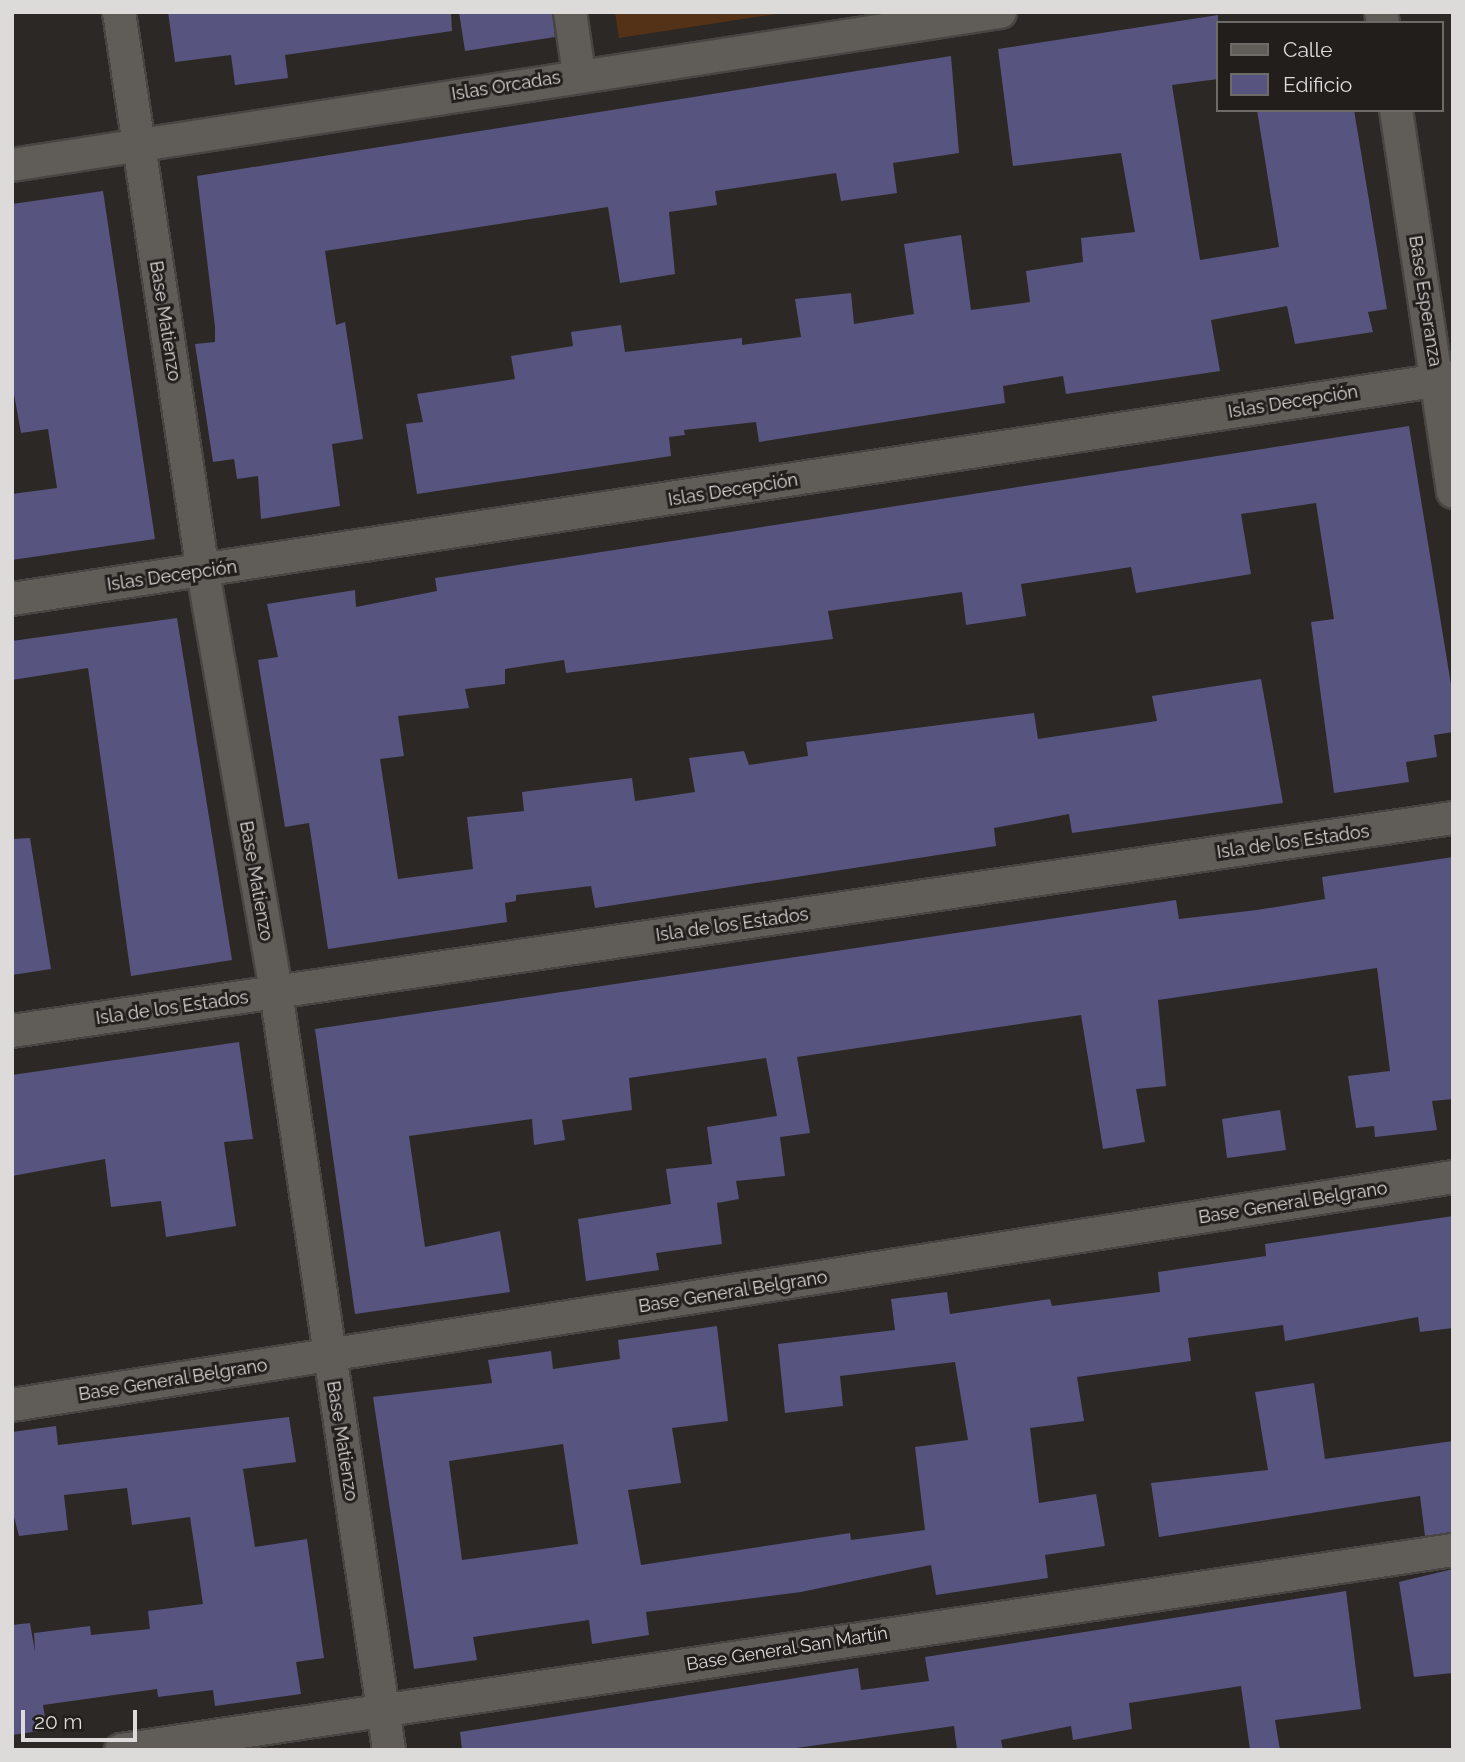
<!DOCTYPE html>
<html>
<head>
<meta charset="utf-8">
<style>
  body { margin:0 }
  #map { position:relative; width:1465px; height:1762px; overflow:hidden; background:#2c2825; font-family:Raleway,sans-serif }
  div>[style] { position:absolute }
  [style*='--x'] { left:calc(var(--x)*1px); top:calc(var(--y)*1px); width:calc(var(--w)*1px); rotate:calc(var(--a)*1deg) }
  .green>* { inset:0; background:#533217 }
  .building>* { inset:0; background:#57547f }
  .roads { filter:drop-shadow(2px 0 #484643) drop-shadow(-2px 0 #484643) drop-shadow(0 2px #484643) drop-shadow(0 -2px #484643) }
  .street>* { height:32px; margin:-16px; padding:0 16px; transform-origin:16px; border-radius:16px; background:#605c58 }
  span { translate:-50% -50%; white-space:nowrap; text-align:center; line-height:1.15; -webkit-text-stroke:6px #221e1b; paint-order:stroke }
  .street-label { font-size:18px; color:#dddbd9 }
  .frame { position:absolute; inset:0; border:14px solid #dddbd9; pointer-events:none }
  .legend { position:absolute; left:1216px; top:21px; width:228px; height:91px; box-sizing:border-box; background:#221e1b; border:2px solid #6d6a67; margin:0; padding:9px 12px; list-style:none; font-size:21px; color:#dddbd9 }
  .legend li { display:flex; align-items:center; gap:14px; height:35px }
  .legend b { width:35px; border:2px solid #6d6a67 }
  .scale { position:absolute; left:21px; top:1710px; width:116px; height:32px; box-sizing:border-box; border:4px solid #dddbd9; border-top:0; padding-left:9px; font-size:21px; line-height:24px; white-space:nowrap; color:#dddbd9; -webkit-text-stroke:5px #221e1b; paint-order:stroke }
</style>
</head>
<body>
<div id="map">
  <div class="green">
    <i style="clip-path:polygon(615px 12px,789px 12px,619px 38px)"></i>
  </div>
  <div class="building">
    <i style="clip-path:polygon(168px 12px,451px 12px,452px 31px,285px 55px,288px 78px,235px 85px,231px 55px,175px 62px)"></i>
    <i style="clip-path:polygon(459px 12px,552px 12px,555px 37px,465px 51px)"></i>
    <i style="clip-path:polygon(1218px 15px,1218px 79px,1172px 85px,1200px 260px,1279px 247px,1257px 110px,1354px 110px,1387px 309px,1368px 312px,1373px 332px,1295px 344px,1287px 306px,1211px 320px,1220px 371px,1066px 394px,1063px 376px,1003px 386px,1005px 403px,759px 442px,756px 422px,684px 430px,685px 435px,669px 437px,671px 456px,417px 494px,406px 424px,423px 422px,417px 394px,515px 379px,511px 356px,573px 346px,571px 332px,621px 325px,625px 352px,742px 338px,742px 345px,801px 337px,795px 299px,851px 293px,854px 324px,914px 314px,904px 244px,961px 235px,971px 310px,1030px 302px,1026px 271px,1083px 262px,1081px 238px,1135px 232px,1121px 153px,1013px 166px,998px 49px)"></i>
    <i style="clip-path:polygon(951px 56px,959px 153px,893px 163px,897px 193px,841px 201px,836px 173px,715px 191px,717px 205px,669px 212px,675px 274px,620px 283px,608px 207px,325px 251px,336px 325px,345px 322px,363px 439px,332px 444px,340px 506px,261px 519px,258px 476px,237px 479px,234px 459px,213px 462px,195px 344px,215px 342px,215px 327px,197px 176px)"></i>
    <i style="clip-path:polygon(103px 191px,155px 539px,12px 560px,12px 494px,57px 488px,48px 429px,21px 433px,12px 383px,12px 204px)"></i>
    <i style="clip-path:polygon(1409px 426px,1453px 697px,1453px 732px,1434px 735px,1437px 757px,1406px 762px,1409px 782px,1334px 793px,1311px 622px,1334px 619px,1316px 503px,1241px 514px,1251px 574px,1136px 593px,1131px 567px,1021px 584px,1026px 616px,966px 625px,962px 592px,828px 611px,833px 639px,566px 673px,564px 660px,505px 669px,505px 684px,465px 689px,469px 708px,398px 716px,404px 756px,380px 759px,398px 879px,473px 869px,467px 817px,524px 811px,522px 792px,632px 778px,635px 801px,695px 792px,689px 758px,744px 751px,749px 765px,808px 756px,806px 742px,1034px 713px,1038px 739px,1157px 721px,1152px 696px,1261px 679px,1283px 803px,1072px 833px,1069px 814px,994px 828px,996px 846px,595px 908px,591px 886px,516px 895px,516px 901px,505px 903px,507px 922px,328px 949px,309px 823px,285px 827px,258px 660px,278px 657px,267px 604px,355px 590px,356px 607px,437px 591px,435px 578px)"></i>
    <i style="clip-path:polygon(177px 618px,232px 960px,131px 976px,88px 668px,12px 680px,12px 641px)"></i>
    <i style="clip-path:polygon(30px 838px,51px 969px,12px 975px,12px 839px)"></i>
    <i style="clip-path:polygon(1453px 857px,1453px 1099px,1432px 1101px,1437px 1130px,1375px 1137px,1374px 1126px,1356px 1128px,1348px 1076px,1390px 1071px,1377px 968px,1158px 1000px,1166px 1086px,1136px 1089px,1145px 1142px,1103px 1149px,1081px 1015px,797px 1057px,810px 1133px,780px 1137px,785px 1176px,736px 1181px,739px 1199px,717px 1203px,722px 1244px,656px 1253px,659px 1270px,586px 1281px,578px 1219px,671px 1204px,666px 1169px,712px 1164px,707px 1127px,777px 1116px,766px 1058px,629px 1078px,632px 1110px,562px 1120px,565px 1140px,534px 1145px,532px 1119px,409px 1136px,425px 1247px,500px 1231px,510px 1292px,355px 1314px,315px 1029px,1176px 900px,1179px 919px,1257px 910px,1325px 899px,1322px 877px)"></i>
    <i style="clip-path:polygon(239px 1042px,253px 1139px,224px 1142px,236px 1226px,166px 1237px,161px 1201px,111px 1207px,105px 1159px,12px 1176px,12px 1075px)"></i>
    <i style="clip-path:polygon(1280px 1110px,1286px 1150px,1227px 1158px,1222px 1119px)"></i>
    <i style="clip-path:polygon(evenodd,1453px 1216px,1453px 1328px,1420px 1332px,1418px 1317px,1285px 1341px,1283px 1325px,1188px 1338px,1191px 1361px,1077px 1377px,1084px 1421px,1030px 1428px,1039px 1503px,1096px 1494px,1105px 1546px,1045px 1555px,1048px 1578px,936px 1595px,931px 1565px,801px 1592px,646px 1612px,649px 1635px,592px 1644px,589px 1620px,473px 1637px,477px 1660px,414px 1669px,373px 1397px,492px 1383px,488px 1360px,551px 1351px,553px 1369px,620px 1359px,618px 1340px,717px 1326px,728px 1421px,672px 1428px,681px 1483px,628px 1490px,641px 1565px,850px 1533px,851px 1540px,925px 1530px,915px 1447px,968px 1440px,955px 1362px,840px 1376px,843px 1406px,785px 1413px,778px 1344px,895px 1330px,891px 1299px,947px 1292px,950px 1314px,1050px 1299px,1052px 1306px,1160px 1292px,1158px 1272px,1266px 1256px,1265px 1244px,1453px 1216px,563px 1444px,578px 1544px,462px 1560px,449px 1461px,563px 1444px)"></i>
    <i style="clip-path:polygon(1314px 1383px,1325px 1459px,1453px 1441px,1453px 1532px,1425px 1536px,1420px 1496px,1159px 1537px,1151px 1483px,1268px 1470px,1255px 1392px)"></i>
    <i style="clip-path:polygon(289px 1417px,296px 1462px,243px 1469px,255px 1547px,307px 1539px,324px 1658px,296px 1662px,301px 1694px,215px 1706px,213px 1690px,158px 1697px,157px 1689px,43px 1705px,47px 1730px,12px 1735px,12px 1625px,30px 1623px,35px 1652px,34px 1633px,90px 1626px,91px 1635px,150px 1629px,148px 1611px,203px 1604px,190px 1517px,132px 1525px,127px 1488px,64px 1495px,68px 1530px,19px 1536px,12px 1509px,12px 1432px,56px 1426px,58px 1445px)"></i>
    <i style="clip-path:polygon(1453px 1569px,1453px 1673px,1414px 1677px,1399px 1582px)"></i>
    <i style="clip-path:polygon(1346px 1591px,1361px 1709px,1275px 1720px,1280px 1750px,1250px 1750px,1241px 1686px,1129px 1703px,1132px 1729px,1073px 1740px,1071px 1726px,1001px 1740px,1003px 1750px,957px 1750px,954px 1726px,782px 1750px,462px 1750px,460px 1732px,858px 1668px,861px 1690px,929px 1681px,925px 1657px)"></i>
  </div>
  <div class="roads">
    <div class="street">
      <i style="--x:119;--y:12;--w:566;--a:81.47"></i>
      <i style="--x:203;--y:572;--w:426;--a:80.1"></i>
      <i style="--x:276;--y:992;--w:766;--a:81.52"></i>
      <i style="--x:570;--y:12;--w:63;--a:81.7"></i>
      <i style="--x:1381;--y:12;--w:11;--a:80"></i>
      <i style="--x:1396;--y:110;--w:386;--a:81.5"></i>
      <i style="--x:12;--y:165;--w:1000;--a:-8.8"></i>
      <i style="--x:12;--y:599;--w:1458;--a:-8.72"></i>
      <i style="--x:12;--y:1031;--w:1457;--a:-8.41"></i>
      <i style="--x:12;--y:1405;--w:1459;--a:-8.99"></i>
      <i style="--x:121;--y:1750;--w:1347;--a:-8.54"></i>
    </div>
  </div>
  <div class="street-label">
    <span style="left:506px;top:86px;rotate:-9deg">Islas Orcadas</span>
    <span style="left:1425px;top:301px;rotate:81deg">Base Esperanza</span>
    <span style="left:165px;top:321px;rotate:81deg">Base Matienzo</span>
    <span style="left:1293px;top:402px;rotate:-9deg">Islas Decepción</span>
    <span style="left:733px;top:490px;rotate:-9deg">Islas Decepción</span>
    <span style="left:172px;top:576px;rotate:-8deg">Islas Decepción</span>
    <span style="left:1293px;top:842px;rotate:-8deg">Isla de los Estados</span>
    <span style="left:256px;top:881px;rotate:80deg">Base Matienzo</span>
    <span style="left:732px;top:925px;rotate:-8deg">Isla de los Estados</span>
    <span style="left:172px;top:1008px;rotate:-8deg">Isla de los Estados</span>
    <span style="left:1293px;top:1203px;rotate:-9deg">Base General Belgrano</span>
    <span style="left:733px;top:1292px;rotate:-9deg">Base General Belgrano</span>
    <span style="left:173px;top:1380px;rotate:-9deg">Base General Belgrano</span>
    <span style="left:342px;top:1441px;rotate:81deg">Base Matienzo</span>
    <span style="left:787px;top:1649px;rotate:-9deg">Base General San Martín</span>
  </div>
  <div class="frame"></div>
  <ul class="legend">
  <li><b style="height:9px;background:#605c58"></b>Calle</li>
  <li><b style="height:19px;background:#57547f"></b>Edificio</li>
  </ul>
  <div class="scale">20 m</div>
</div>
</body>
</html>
